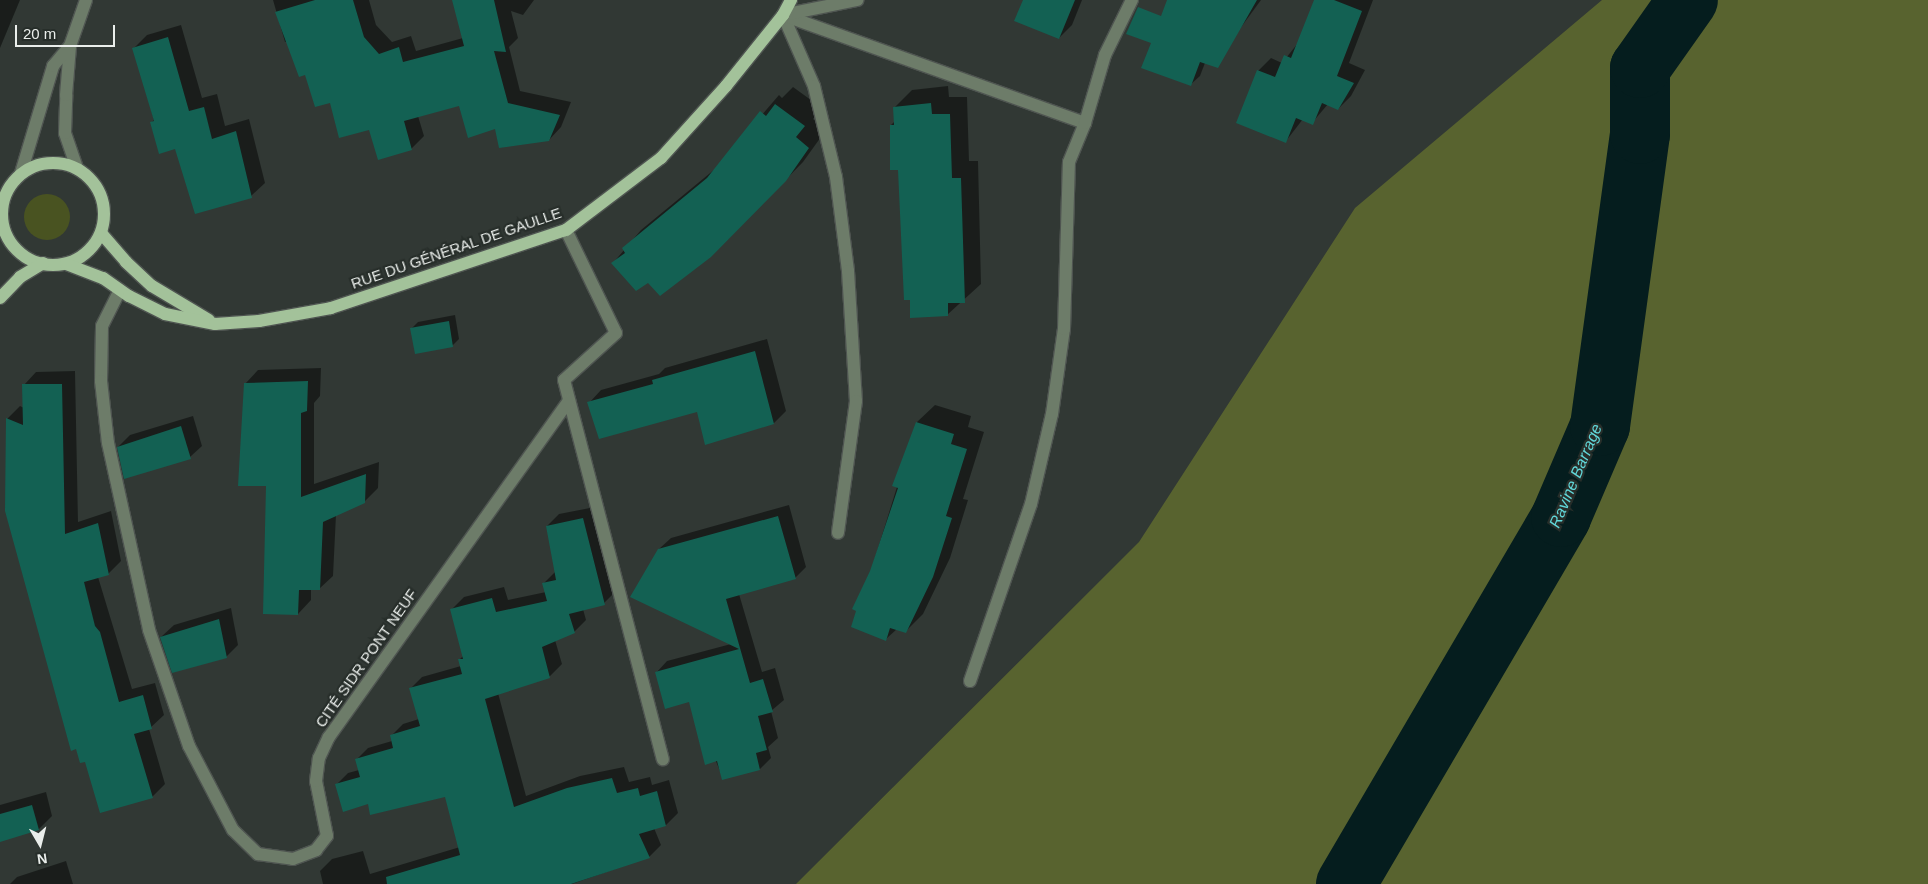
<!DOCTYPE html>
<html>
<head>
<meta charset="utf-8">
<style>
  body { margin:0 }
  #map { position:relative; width:1928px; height:884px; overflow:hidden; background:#313834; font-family:Arial,sans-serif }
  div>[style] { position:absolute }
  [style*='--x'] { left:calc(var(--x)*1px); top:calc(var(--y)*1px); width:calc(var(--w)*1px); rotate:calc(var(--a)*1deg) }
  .green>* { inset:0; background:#495321 }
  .round { border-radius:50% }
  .forest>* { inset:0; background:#58632f }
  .shadow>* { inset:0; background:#0007 }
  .river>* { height:60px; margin:-30px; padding:0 30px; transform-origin:30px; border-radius:30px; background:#051d1e }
  .building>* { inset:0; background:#136153 }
  .roads { filter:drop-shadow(1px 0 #4f5551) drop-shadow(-1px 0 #4f5551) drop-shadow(0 1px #4f5551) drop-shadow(0 -1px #4f5551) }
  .minor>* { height:12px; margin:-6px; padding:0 6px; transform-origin:6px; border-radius:6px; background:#6d7c69 }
  .major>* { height:12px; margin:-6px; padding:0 6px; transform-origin:6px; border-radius:6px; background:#a3c29a }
  .major>.ring { margin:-6px; padding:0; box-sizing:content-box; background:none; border:12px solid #a3c29a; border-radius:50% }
  span { translate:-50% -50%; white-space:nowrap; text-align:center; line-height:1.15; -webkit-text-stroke:4.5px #272e2a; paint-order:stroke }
  .street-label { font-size:15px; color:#eaeeeb }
  .water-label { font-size:16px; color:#61d7d9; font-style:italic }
  .north { position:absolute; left:15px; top:819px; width:50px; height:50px; -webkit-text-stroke:4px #272e2a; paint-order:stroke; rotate:172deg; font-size:14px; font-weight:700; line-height:20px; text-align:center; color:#eaeeeb }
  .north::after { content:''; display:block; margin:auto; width:18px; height:22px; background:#eaeeeb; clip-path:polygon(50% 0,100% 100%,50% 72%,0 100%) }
  .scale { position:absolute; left:15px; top:25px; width:100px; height:22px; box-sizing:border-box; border:2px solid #eaeeeb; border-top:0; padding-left:6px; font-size:15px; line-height:18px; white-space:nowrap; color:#eaeeeb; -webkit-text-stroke:4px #272e2a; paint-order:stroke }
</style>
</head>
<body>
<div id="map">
  <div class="green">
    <i class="round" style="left:24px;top:194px;width:46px;height:46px"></i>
  </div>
  <div class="forest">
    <i style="clip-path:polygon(1602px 0,1928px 0,1928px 884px,796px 884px,1139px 542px,1355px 208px)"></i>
  </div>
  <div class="shadow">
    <i style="clip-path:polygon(0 0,20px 0,0 48px)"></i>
    <i style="clip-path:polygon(273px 0,369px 0,376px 25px,392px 42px,411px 36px,416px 51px,463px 38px,453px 0,534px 0,523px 15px,511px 11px,518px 38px,509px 47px,520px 91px,571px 102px,561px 127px,549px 140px,496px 128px,460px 105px,418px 116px,424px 136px,411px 149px,370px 129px,331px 102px,306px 74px,289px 41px,285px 42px)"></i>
    <i style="clip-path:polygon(1024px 0,1082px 0,1072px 25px,1059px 38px)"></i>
    <i style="clip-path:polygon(1197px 0,1261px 0,1239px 30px)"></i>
    <i style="clip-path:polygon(1315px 0,1373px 0,1349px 63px,1365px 70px,1351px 96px,1338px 109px,1328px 104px,1312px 123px,1303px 119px,1286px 141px,1258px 71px,1271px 58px,1282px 63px,1298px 43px)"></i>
    <i style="clip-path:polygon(181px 25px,202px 98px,217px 94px,225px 126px,249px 119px,265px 183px,251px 196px,176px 148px,151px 123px,154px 120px,134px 48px,147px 35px)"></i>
    <i style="clip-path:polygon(1211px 47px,1200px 76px,1190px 85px,1143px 67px)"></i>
    <i style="clip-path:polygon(948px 86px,949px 97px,967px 97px,969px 161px,978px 161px,981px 284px,947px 315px,899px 168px,891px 125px,895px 121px,895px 107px,912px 90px)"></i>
    <i style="clip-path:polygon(793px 87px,822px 108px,813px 119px,826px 130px,803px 162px,711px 256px,648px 282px,613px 263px,641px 230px,715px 169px,779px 95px,782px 98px)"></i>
    <i style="clip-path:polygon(455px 315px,459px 339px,453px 345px,412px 328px,418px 322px)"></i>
    <i style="clip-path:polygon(767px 339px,786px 411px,774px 423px,706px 444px,698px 410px,589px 403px,601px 390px,659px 374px,665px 368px)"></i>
    <i style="clip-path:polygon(321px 368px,320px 396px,314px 403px,314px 484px,379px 462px,378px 488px,364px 502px,336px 515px,333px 576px,319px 589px,311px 589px,311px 600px,298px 614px,245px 384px,258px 370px)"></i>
    <i style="clip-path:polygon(75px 371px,78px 522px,111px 511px,121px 561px,108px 574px,98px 577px,132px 689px,155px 683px,164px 715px,149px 729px,165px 784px,152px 797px,7px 419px,20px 406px,24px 408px,24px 385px,36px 372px)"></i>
    <i style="clip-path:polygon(935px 405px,971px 416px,968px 427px,984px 432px,963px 499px,968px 500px,950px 558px,923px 614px,905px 632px,897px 629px,886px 639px,871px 571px,917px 422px)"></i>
    <i style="clip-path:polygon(193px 416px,202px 446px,190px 457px,118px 447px,130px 435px)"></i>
    <i style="clip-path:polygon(789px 505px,806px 567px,795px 578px,739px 594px,762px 672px,775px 668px,784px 700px,771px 711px,778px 738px,768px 747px,771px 758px,760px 769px,723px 778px,690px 700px,656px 673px,667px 661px,731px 644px,659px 549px,671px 538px)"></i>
    <i style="clip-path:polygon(595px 507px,616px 591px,604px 603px,583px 609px,586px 620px,574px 632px,555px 640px,562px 664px,550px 676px,498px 693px,526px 796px,580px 776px,624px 767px,629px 782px,650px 777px,652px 785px,669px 780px,678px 813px,666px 825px,654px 828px,661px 845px,649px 857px,572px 884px,323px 884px,320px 871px,332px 859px,363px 851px,370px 874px,460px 847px,446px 795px,369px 803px,336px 785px,348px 773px,359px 770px,356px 760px,368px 748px,392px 741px,391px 736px,403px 724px,419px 719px,410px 689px,422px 677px,461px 666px,459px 660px,464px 655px,452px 609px,464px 597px,504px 587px,508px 600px,546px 592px,544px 583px,556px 571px,547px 526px,559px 514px)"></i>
    <i style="clip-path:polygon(231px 608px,238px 645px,226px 657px,161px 637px,174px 625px)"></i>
    <i style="clip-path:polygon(46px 792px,52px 816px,39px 829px,0 840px,0 805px)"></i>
    <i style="clip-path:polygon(66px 861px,73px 884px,10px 884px,17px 877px)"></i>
  </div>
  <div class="river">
    <i style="--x:1346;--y:884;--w:425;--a:-59.6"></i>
    <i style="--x:1561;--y:517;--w:99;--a:-66.8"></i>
    <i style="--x:1600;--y:426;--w:295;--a:-82.2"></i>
    <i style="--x:1640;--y:134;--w:66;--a:-90"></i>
    <i style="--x:1640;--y:68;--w:83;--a:-54.8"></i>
  </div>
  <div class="building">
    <i style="clip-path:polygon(315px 0,353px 0,364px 37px,379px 54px,399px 47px,403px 62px,464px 46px,452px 0,494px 0,506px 52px,494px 51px,508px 103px,560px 115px,549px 141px,499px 148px,495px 129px,468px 138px,459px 106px,404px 121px,412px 150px,378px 160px,369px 130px,339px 138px,330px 103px,315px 107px,305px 75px,299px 77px,275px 12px)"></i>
    <i style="clip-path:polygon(1023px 0,1075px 0,1059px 39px,1014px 21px)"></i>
    <i style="clip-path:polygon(1167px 0,1257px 0,1218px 68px,1200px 62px,1191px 86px,1141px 68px,1151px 43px,1126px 34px,1138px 7px,1161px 16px)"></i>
    <i style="clip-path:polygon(1314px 0,1334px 0,1362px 11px,1337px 76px,1354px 83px,1338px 110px,1322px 103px,1313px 125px,1296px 118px,1286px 143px,1236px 123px,1257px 70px,1275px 77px,1284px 55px,1291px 58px)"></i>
    <i style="clip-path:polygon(168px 37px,189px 111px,204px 107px,212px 139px,236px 131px,252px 198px,195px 214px,175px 149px,159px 154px,150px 122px,154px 121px,132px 48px)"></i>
    <i style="clip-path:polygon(931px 103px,932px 114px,950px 114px,952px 178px,961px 178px,965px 303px,948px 303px,948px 316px,910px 318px,910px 300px,904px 300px,898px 170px,890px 170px,890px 125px,894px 125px,893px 107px)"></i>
    <i style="clip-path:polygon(775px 104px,805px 126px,796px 137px,809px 148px,786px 181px,711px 257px,660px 296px,648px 283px,636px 291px,611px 263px,625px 253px,622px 248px,707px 178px,760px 111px,766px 116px)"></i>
    <i style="clip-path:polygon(449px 321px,453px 347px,415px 354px,410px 328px)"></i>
    <i style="clip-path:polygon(755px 351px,774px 424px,705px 445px,697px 412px,599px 439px,587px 402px,653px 384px,652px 380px)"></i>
    <i style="clip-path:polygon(308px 381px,307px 411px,301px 413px,301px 497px,366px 474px,365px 503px,323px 522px,320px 590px,299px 590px,298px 615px,263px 614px,266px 486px,238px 486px,244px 383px)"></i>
    <i style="clip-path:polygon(22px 384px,62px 384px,65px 534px,98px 523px,109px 575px,84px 582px,95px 626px,100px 632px,119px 702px,143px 695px,152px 729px,134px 734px,153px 798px,100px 813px,85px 762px,80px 763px,76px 749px,71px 751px,5px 511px,6px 418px,23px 425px)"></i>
    <i style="clip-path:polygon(916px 422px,954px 434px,951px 444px,967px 449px,946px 516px,952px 518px,933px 577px,906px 633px,890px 628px,886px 641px,851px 627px,856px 611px,852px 609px,870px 571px,898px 488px,892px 486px)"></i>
    <i style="clip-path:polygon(181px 426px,191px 459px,124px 479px,117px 447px)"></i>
    <i style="clip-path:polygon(778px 516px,796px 579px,726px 599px,750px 683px,763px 679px,773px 712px,758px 716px,767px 750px,756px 753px,760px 770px,722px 780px,717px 761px,705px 765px,689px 702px,665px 709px,655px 672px,739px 649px,630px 597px,658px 549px)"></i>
    <i style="clip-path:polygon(583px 518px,605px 605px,569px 614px,575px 633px,542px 647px,550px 678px,485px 699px,514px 807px,567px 788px,612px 778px,617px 793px,638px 788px,640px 796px,657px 791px,666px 826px,639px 834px,650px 858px,571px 884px,387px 884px,386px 877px,460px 855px,445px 797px,370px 815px,368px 804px,343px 812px,335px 784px,360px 777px,355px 759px,393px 748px,390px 735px,420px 726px,409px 688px,462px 674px,458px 659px,463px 659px,450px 609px,492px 598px,496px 612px,547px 601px,542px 583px,556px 580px,546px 526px)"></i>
    <i style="clip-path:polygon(219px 619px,227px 658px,172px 673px,160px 637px)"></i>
    <i style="clip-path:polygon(32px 805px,39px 830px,0 842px,0 814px)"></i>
  </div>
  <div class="roads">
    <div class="minor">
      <i style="--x:783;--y:15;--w:77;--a:66.4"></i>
      <i style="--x:814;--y:86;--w:94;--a:76.4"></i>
      <i style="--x:836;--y:177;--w:95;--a:82.7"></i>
      <i style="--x:848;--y:271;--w:130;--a:86.5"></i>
      <i style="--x:856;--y:401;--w:133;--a:97.8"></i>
      <i style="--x:783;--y:15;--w:321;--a:19.7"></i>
      <i style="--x:783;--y:15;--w:76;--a:-11.5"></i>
      <i style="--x:77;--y:168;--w:37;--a:-109"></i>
      <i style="--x:65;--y:133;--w:38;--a:-88"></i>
      <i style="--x:66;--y:95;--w:49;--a:-85.3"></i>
      <i style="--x:70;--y:46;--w:49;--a:-70.8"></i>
      <i style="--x:21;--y:173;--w:112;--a:-73.3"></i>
      <i style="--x:53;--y:66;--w:26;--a:-50"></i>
      <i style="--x:566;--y:230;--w:114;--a:64.1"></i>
      <i style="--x:616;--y:333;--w:70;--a:137.9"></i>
      <i style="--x:564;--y:380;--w:392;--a:75.4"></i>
      <i style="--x:120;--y:290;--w:40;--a:116.6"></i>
      <i style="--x:102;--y:326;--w:55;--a:91"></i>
      <i style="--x:101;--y:381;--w:62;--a:83.6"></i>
      <i style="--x:108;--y:443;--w:191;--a:77.6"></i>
      <i style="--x:149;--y:630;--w:123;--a:71"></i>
      <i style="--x:189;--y:746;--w:95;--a:62.4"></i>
      <i style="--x:233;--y:830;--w:35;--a:44"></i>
      <i style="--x:258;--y:854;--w:35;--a:8"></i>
      <i style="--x:293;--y:859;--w:25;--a:-21"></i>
      <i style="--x:316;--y:850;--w:18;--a:-52"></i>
      <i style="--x:327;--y:836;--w:56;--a:-101.3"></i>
      <i style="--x:316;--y:781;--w:23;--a:-83"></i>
      <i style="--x:319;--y:758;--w:23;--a:-65"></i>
      <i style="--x:329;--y:737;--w:413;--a:-54.5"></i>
      <i style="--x:970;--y:681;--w:187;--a:-71"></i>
      <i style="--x:1031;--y:504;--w:92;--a:-76.9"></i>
      <i style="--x:1052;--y:414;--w:86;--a:-82"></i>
      <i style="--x:1064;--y:329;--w:167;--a:-88.3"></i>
      <i style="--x:1069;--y:162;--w:42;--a:-67.7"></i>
      <i style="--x:1085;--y:123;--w:71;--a:-73.6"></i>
      <i style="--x:1105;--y:55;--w:61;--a:-63.9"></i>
    </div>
    <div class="major">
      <i class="ring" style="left:2px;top:163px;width:90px;height:90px"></i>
      <i style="--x:101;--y:233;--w:38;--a:49"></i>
      <i style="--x:126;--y:262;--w:35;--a:43"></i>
      <i style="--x:152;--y:286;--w:66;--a:30.8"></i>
      <i style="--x:66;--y:264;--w:40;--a:21"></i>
      <i style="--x:103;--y:278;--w:32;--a:35"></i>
      <i style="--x:129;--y:296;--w:40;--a:26.6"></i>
      <i style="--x:165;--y:314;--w:51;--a:11.3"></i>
      <i style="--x:215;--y:324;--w:44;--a:-3.9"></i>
      <i style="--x:259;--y:321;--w:73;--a:-10.2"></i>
      <i style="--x:331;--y:308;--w:248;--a:-18.4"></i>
      <i style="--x:566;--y:230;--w:119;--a:-37.2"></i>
      <i style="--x:661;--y:158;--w:97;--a:-47.9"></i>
      <i style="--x:726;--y:86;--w:91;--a:-51.2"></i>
      <i style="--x:783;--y:15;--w:17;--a:-62"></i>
      <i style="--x:0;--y:298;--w:29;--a:-46"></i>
      <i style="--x:20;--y:277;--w:27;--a:-31"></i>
    </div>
  </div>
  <div class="street-label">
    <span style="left:456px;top:248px;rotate:-19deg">RUE DU GÉNÉRAL DE GAULLE</span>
    <span style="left:366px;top:658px;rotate:-55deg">CITÉ SIDR PONT NEUF</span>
  </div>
  <div class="water-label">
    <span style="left:1576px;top:476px;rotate:-67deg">Ravine Barrage</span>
  </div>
  <div class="north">N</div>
  <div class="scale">20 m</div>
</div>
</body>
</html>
